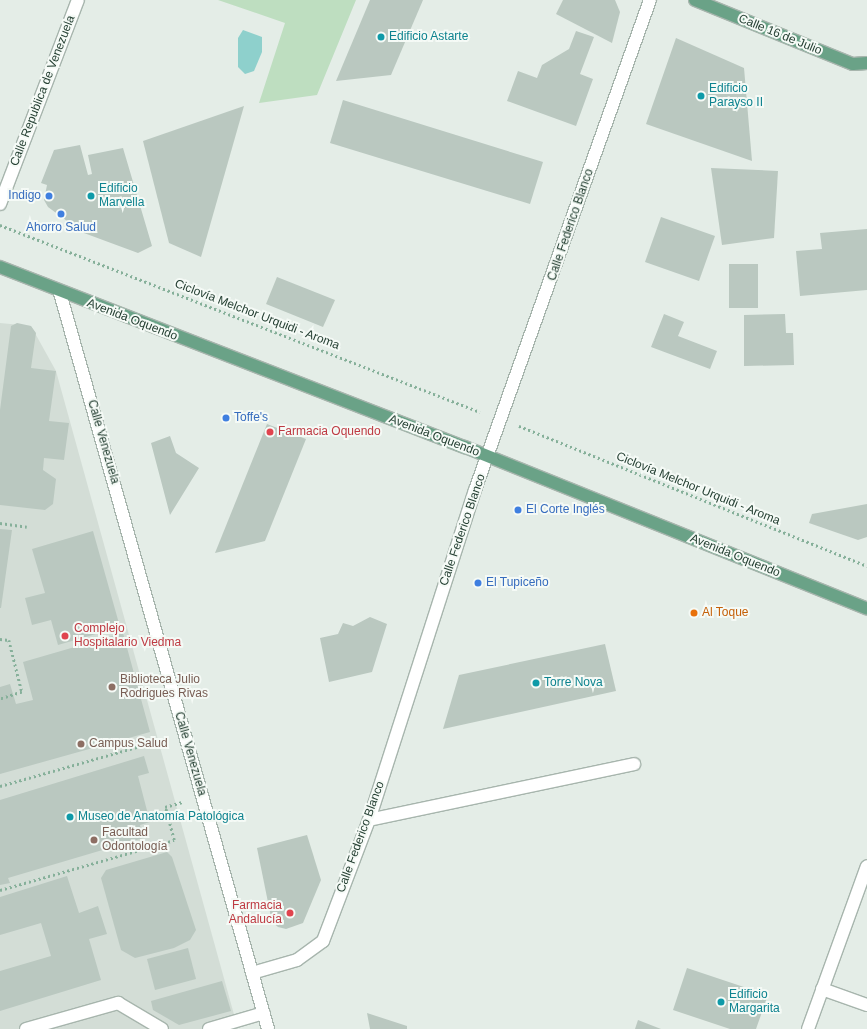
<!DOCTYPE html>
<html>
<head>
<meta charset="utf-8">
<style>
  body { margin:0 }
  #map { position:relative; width:867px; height:1029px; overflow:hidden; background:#e4ede7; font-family:Arial,sans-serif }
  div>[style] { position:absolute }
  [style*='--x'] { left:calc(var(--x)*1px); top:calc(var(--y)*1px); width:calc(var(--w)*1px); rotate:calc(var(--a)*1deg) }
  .built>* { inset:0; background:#d3ddd6 }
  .green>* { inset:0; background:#bedec0 }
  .water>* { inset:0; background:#8ed0cc }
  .building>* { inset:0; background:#bac8c0 }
  .path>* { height:2.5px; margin-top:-1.25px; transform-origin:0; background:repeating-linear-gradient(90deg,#86b09a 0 2px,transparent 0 5px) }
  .roads { filter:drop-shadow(1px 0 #a7b5ad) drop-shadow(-1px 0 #a7b5ad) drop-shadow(0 1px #a7b5ad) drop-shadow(0 -1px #a7b5ad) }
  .minor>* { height:12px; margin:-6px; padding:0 6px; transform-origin:6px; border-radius:6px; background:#fff }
  .major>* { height:12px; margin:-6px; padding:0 6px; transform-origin:6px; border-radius:6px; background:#6aa287 }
  .dots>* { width:11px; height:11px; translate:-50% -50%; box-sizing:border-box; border:2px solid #f5faf6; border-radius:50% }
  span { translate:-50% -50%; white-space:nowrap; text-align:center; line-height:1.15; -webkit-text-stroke:4px #f5faf6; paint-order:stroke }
  .street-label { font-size:12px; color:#243f32 }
  .culture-label { font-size:12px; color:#0d838f }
  .left { translate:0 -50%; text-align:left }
  .shop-label { font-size:12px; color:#366cbe }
  .right { translate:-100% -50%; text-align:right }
  .health-label { font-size:12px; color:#be3a42 }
  .food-label { font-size:12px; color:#c56008 }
  .education-label { font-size:12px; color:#785e54 }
</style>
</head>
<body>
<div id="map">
  <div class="built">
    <i style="clip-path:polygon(0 323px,31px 326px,56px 371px,238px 1029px,0 1029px)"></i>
  </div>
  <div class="green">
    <i style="clip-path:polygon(218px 0,356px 0,317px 95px,259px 103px,285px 23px)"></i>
  </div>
  <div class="water">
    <i style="clip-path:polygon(243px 30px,262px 37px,262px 52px,254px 71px,245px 74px,238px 67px,238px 38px)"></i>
  </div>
  <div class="building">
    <i style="clip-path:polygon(370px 0,423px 0,391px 75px,336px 81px)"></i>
    <i style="clip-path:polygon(563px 0,615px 0,620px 12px,612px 43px,556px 14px)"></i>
    <i style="clip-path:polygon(576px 31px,594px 37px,580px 74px,593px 79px,576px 126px,507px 101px,518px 71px,537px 78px,542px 65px,569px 49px)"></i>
    <i style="clip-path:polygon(676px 38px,744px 68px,752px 161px,646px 124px)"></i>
    <i style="clip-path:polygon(343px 100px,543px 162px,530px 204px,330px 143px)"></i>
    <i style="clip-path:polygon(244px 106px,201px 257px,169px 243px,143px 141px)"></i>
    <i style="clip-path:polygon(80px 145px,88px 175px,92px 174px,88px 155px,123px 148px,152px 246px,138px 253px,65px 226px,67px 221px,48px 207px,44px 200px,47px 185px,41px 183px,54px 150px)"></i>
    <i style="clip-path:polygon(711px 168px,778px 171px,774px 238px,722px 245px)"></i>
    <i style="clip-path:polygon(661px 217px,715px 236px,699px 281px,645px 262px)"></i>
    <i style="clip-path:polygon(867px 229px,867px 290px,800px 296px,796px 251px,822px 249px,820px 233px)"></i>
    <i style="clip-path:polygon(729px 264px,758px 264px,758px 308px,729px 308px)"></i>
    <i style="clip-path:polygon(277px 277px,335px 300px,323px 327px,266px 304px)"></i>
    <i style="clip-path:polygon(664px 314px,684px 322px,678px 336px,717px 351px,710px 369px,651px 347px)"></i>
    <i style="clip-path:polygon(785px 314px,786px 333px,793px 333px,794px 365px,744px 366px,744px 315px)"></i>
    <i style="clip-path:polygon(17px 323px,31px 326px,36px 333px,31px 368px,56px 371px,49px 421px,69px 423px,64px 460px,44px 458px,43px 470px,56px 479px,53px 504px,45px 510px,0 505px,0 410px,11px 326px)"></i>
    <i style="clip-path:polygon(267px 424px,306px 439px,265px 541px,215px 553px)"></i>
    <i style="clip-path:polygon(170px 436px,176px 453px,199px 468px,170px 515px,151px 443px)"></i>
    <i style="clip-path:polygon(867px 504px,867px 537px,858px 540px,809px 523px,812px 514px)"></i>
    <i style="clip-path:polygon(0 529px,12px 530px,1px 608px,0 608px)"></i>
    <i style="clip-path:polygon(93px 531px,120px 627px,58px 645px,51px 620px,32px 625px,25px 598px,45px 593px,32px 549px)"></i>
    <i style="clip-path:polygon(370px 617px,387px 624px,372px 672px,329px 682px,320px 638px,338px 634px,343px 623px,353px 626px)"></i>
    <i style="clip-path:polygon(123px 633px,150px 732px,0 774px,0 687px,10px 684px,16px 704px,33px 700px,23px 662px)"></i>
    <i style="clip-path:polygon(605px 644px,616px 691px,443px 729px,459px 675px)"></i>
    <i style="clip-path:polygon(144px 756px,149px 773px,138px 776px,150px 822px,140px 825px,143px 838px,8px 878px,10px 883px,0 885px,0 800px)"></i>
    <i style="clip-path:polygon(307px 835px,321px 880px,303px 923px,286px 929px,278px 927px,272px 922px,257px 848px)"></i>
    <i style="clip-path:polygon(167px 852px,172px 857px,196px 930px,190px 940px,174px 948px,135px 958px,121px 950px,101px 878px,106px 870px)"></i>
    <i style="clip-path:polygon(67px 876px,79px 913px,98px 906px,107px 934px,89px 939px,101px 980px,0 1011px,0 971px,51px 956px,41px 923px,0 935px,0 897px)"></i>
    <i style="clip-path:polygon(188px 948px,196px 979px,155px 990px,147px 959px)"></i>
    <i style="clip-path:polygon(687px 968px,768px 995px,756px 1029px,730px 1029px,673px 1010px)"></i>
    <i style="clip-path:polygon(222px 981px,231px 1011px,179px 1025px,153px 1010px,151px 1001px)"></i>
    <i style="clip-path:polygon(367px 1013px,407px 1026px,407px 1029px,370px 1029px)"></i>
    <i style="clip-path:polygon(638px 1020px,661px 1029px,635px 1029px)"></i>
  </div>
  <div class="path">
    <i style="--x:0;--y:225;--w:515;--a:21.29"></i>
    <i style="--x:519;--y:426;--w:375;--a:21.9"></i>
    <i style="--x:0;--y:523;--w:27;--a:8"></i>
    <i style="--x:0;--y:639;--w:9;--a:6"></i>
    <i style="--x:9;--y:640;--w:54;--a:76"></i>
    <i style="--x:22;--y:692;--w:23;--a:162"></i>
    <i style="--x:0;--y:786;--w:172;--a:-15.9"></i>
    <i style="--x:0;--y:890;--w:181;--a:-16"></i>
    <i style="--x:174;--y:840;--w:34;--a:-105"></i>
    <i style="--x:165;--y:807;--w:18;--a:-16"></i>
  </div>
  <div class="roads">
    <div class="minor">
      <i style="--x:0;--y:204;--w:218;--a:-69.1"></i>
      <i style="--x:60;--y:293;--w:765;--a:74.22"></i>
      <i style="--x:369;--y:820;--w:271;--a:-11.9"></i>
      <i style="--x:252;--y:973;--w:47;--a:-16.1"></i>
      <i style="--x:297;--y:960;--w:32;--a:-36"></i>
      <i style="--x:323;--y:941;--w:129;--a:-69.2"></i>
      <i style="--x:369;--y:820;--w:347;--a:-72.2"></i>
      <i style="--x:475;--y:490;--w:520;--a:-70.35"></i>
      <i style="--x:822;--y:989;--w:48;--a:19.6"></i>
      <i style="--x:26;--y:1029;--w:96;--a:-15.8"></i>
      <i style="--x:118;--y:1003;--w:51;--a:30.6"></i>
      <i style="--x:209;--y:1029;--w:57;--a:-16.2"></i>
      <i style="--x:808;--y:1029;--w:173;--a:-70.1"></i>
    </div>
    <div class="major">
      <i style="--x:695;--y:0;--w:170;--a:22.1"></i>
      <i style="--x:853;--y:64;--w:14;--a:-4"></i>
      <i style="--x:0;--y:267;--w:499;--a:21.2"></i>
      <i style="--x:465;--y:447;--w:433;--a:21.9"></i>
    </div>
  </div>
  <div class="dots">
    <i style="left:381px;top:37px;background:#0f9aa8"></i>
    <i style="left:701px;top:96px;background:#0f9aa8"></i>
    <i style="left:49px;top:196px;background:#3f7fe0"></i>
    <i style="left:91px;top:196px;background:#0f9aa8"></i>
    <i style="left:61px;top:214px;background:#3f7fe0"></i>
    <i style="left:226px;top:418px;background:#3f7fe0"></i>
    <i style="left:270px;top:432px;background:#e0444e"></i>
    <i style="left:518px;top:510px;background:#3f7fe0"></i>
    <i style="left:478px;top:583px;background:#3f7fe0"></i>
    <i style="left:694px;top:613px;background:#e8710a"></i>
    <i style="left:65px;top:636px;background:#e0444e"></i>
    <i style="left:536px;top:683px;background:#0f9aa8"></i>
    <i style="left:112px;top:687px;background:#8d6e63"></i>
    <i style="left:81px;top:744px;background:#8d6e63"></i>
    <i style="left:70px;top:817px;background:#0f9aa8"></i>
    <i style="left:94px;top:840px;background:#8d6e63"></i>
    <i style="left:290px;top:913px;background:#e0444e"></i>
    <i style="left:721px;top:1002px;background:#0f9aa8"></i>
  </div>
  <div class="street-label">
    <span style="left:780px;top:35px;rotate:22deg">Calle 16 de Julio</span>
    <span style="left:43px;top:91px;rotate:-69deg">Calle Republica de Venezuela</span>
    <span style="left:571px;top:225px;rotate:-71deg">Calle Federico Blanco</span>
    <span style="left:257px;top:315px;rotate:21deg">Ciclovía Melchor Urquidi - Aroma</span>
    <span style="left:132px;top:320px;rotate:21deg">Avenida Oquendo</span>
    <span style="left:434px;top:436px;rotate:21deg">Avenida Oquendo</span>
    <span style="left:103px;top:442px;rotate:74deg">Calle Venezuela</span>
    <span style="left:698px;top:489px;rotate:22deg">Ciclovía Melchor Urquidi - Aroma</span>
    <span style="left:463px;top:530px;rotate:-71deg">Calle Federico Blanco</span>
    <span style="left:735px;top:556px;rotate:22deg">Avenida Oquendo</span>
    <span style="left:190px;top:754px;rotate:74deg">Calle Venezuela</span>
    <span style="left:361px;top:837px;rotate:-70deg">Calle Federico Blanco</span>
  </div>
  <div class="culture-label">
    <span class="left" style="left:389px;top:37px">Edificio Astarte</span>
    <span class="left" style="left:709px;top:96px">Edificio<br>Parayso II</span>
    <span class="left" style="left:99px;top:196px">Edificio<br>Marvella</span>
    <span class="left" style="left:544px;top:683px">Torre Nova</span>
    <span class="left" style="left:78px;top:817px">Museo de Anatomía Patológica</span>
    <span class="left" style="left:729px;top:1002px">Edificio<br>Margarita</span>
  </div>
  <div class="shop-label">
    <span class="right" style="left:41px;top:196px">Indigo</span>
    <span style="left:61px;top:228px">Ahorro Salud</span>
    <span class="left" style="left:234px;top:418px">Toffe's</span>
    <span class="left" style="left:526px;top:510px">El Corte Inglés</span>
    <span class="left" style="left:486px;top:583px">El Tupiceño</span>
  </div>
  <div class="health-label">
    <span class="left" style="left:278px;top:432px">Farmacia Oquendo</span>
    <span class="left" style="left:74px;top:636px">Complejo<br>Hospitalario Viedma</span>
    <span class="right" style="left:282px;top:913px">Farmacia<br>Andalucía</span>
  </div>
  <div class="food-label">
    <span class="left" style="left:702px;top:613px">Al Toque</span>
  </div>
  <div class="education-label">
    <span class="left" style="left:120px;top:687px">Biblioteca Julio<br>Rodrigues Rivas</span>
    <span class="left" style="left:89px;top:744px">Campus Salud</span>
    <span class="left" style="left:102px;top:840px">Facultad<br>Odontología</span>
  </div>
</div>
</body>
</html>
